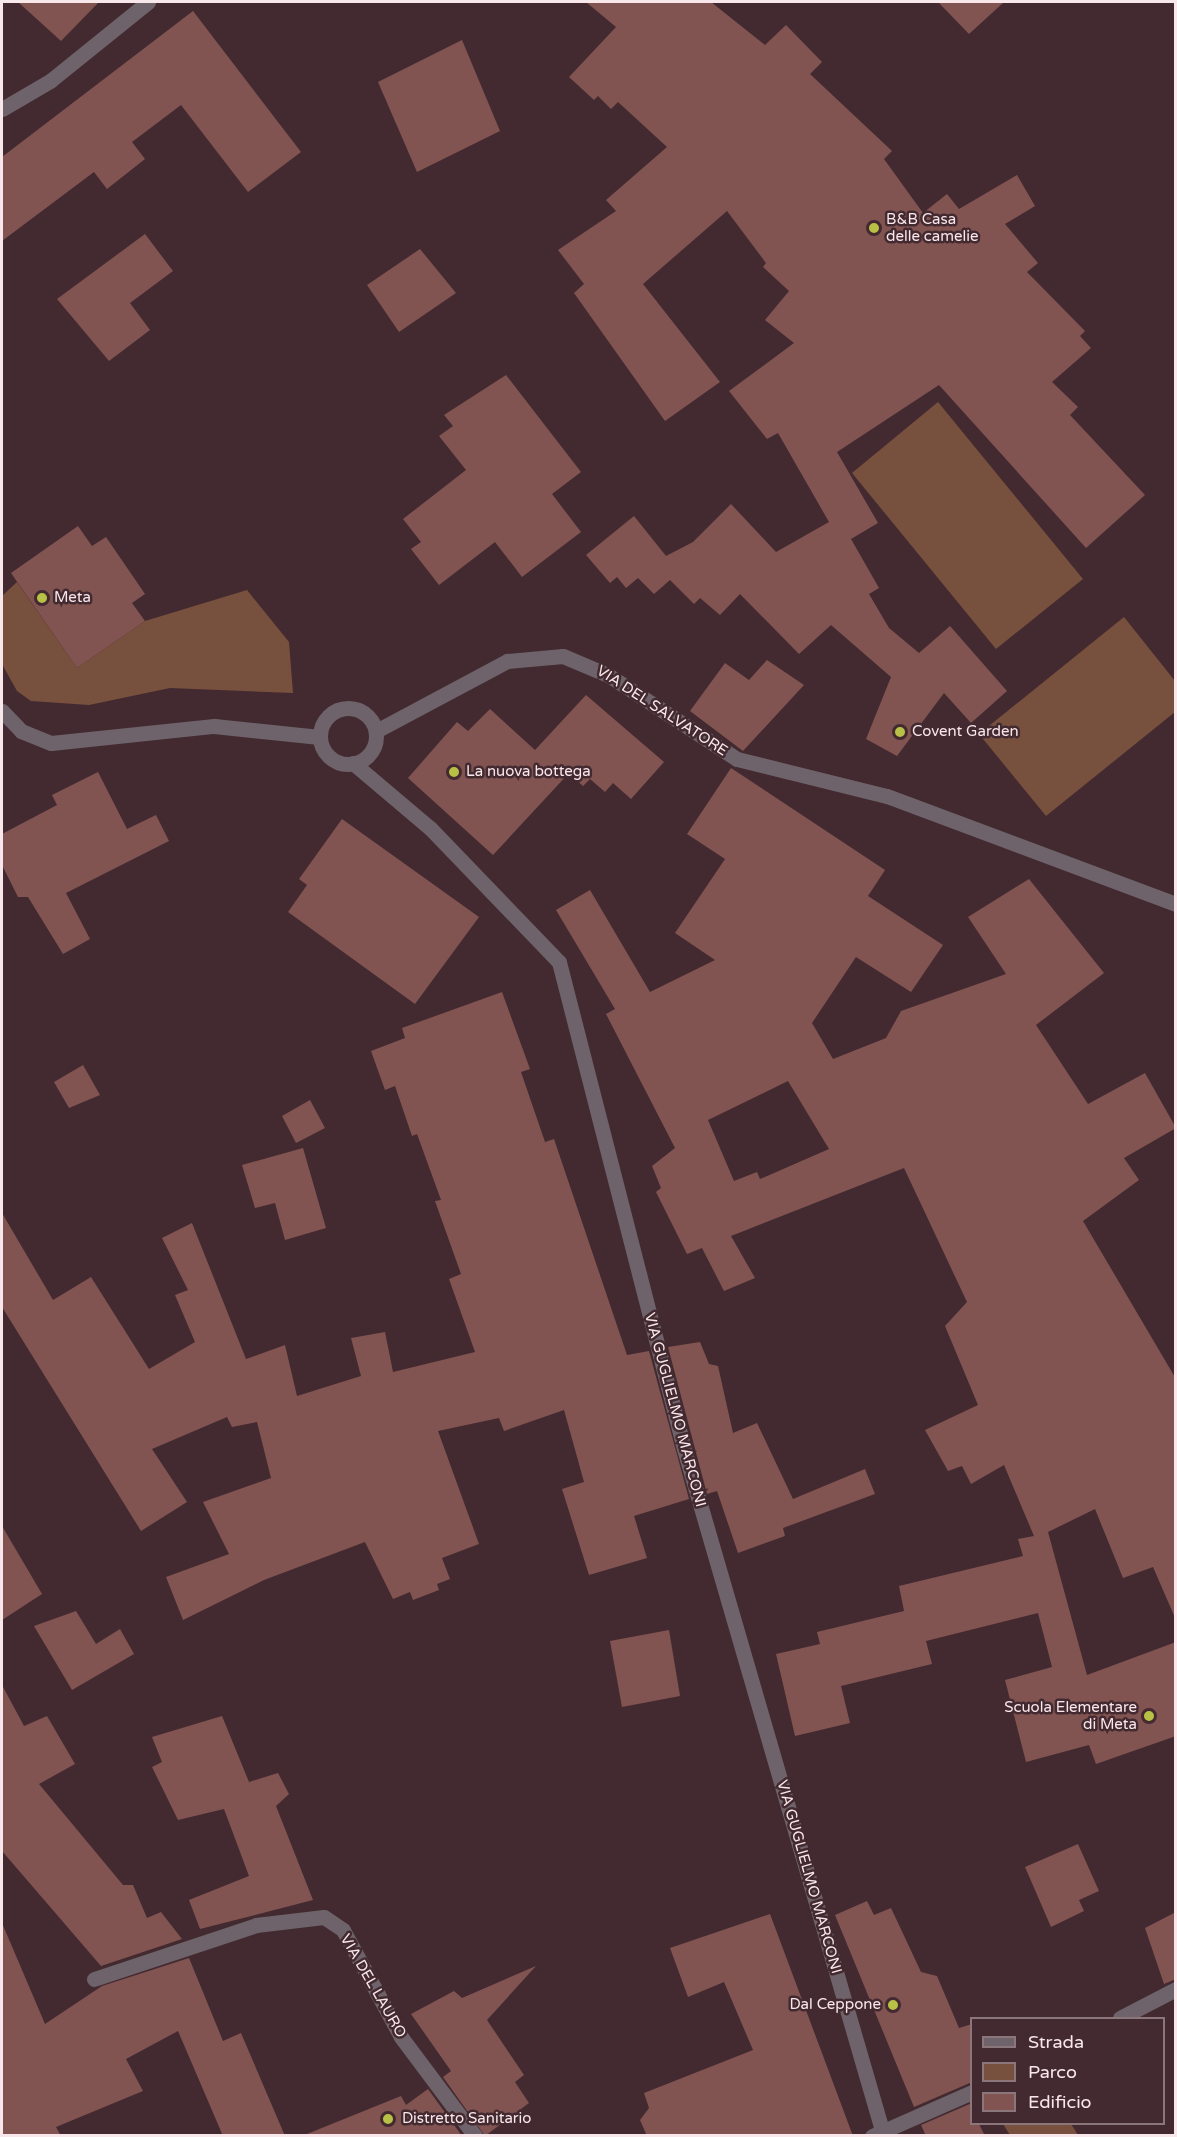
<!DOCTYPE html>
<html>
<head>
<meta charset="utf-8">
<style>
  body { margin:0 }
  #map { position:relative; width:1177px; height:2137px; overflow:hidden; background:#432a30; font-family:"Varela Round",sans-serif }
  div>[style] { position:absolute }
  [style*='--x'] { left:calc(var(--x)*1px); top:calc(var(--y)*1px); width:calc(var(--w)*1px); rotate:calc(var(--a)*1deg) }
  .green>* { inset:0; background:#78503e }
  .building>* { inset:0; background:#815451 }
  .minor>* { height:15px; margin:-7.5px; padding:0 7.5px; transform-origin:7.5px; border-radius:7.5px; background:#6e636a }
  .minor>.ring { margin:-7.5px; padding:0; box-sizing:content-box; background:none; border:15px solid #6e636a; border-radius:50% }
  .dots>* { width:16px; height:16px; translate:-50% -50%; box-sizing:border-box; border:3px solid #432a30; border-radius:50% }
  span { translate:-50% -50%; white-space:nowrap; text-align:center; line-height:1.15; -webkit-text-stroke:5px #432a30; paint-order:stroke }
  .poi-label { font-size:15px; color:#f8e7eb }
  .left { translate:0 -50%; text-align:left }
  .right { translate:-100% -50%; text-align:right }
  .street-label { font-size:15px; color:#f8e7eb }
  .frame { position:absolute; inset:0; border:3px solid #f8e7eb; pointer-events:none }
  .legend { position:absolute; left:970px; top:2017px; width:195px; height:108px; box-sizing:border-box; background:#432a30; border:2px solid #8b767b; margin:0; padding:8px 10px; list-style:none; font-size:18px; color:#f8e7eb }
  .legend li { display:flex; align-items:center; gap:12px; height:30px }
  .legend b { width:30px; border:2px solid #8b767b }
</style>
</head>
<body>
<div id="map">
  <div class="green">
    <i style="clip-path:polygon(938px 402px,1083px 579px,996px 649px,852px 473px)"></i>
    <i style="clip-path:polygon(17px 582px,77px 668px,145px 621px,247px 590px,289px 642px,293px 693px,170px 688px,89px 705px,31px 701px,17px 691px,2px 664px,2px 596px)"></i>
    <i style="clip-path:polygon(1124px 617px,1175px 681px,1175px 712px,1046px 816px,979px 734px)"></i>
    <i style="clip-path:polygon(1003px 2124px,1071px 2124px,1078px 2135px,1010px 2135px)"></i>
  </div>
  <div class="building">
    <i style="clip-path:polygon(18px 2px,99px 2px,61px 41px)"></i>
    <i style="clip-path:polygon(586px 2px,711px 2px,765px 45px,786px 25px,822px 62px,810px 74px,892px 151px,884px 159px,923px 213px,947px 194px,959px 209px,1017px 175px,1035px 206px,1005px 224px,1038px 263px,1027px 272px,1085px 331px,1080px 336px,1091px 348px,1052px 382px,1078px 407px,1070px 415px,1145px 495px,1086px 548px,939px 385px,837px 452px,878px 523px,851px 539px,879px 588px,869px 594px,889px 628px,919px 653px,950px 626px,1007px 691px,971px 723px,944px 693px,897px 756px,866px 739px,891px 677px,831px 625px,799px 654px,740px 594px,720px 615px,700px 598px,694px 604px,670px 580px,654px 594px,638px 578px,626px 588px,617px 577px,610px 583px,586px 555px,634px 516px,666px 556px,693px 542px,731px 504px,776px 552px,829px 522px,778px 433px,767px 439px,729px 391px,794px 343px,765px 320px,789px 291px,763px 267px,766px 263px,727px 211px,643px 284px,720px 382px,665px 421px,574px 293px,584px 284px,558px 250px,616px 211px,606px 200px,667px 147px,618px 102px,611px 109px,598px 96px,594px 100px,569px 77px,616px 27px)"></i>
    <i style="clip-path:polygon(938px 2px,1004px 2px,969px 34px)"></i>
    <i style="clip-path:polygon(193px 11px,301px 152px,248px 192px,181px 105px,132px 142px,145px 159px,107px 189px,94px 172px,2px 241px,2px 157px)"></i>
    <i style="clip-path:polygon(462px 40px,500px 131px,417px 172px,378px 82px)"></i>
    <i style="clip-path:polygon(145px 234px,173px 271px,130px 303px,150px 330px,109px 361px,57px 299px)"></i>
    <i style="clip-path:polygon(420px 249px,456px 293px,399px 332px,367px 285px)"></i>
    <i style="clip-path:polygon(506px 375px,581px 472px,552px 494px,581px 532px,522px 577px,495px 542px,439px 585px,411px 549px,421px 542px,403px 519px,466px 470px,439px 436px,453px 426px,444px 415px)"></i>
    <i style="clip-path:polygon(78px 526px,92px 546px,106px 537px,145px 594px,132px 603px,145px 621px,77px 668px,11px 573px)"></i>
    <i style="clip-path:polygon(767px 660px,804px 685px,743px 751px,690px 711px,725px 663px,749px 680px)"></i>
    <i style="clip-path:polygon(586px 695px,664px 762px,631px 799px,613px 783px,605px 792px,590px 779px,583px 786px,569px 773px,493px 855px,408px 778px,457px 722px,468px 731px,490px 709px,535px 750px)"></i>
    <i style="clip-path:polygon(evenodd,731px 768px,885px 870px,868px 896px,943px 945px,911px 992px,856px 957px,812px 1023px,833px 1059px,886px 1038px,901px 1011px,1006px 974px,968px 917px,1029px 879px,1104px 973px,1036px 1025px,1088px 1104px,1145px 1073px,1176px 1128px,1124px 1158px,1139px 1180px,1083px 1221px,1176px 1379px,1176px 1620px,1153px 1567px,1123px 1578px,1095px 1509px,1048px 1532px,1087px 1675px,1176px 1642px,1176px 1736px,1096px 1764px,1089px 1745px,1026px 1762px,1005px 1680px,1052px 1667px,1038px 1613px,926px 1641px,932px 1664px,841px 1686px,850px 1723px,795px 1736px,776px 1654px,820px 1644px,817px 1632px,904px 1611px,899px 1586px,1023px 1556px,1018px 1539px,1034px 1536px,1004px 1465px,971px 1484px,962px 1466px,948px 1471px,925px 1430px,978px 1405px,945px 1326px,967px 1302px,904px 1168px,731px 1236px,755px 1278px,724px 1291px,702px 1248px,687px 1254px,656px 1192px,661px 1188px,652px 1166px,675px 1148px,606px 1014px,615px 1009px,556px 910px,590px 890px,650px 992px,715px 960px,675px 933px,725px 859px,687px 834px,731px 768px,788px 1081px,829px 1149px,760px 1179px,757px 1172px,734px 1181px,708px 1120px,788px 1081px)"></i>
    <i style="clip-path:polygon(98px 772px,127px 829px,156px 815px,169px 841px,66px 893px,90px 939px,63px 954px,28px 897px,18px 897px,2px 865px,2px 834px,57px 805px,52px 795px)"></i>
    <i style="clip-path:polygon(342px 819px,479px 917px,415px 1004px,288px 912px,307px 885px,299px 879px)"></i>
    <i style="clip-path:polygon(502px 992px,530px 1069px,521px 1072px,545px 1142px,554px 1139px,627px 1355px,649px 1351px,689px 1499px,634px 1516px,647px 1558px,589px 1575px,562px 1489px,584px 1482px,564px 1410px,504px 1431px,499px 1418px,438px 1431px,479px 1544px,442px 1558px,450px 1579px,437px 1584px,439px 1590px,413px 1600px,410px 1592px,393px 1599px,365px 1542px,264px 1580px,183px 1620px,166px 1577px,229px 1554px,203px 1502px,271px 1478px,257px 1422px,232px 1427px,227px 1417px,152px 1449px,187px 1502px,141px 1531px,2px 1307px,2px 1213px,53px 1300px,91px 1277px,149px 1369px,195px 1342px,175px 1295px,188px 1290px,162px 1238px,192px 1223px,246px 1359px,285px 1345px,297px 1396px,361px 1376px,351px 1338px,385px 1332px,393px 1372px,475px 1352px,449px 1279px,461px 1274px,435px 1201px,441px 1200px,417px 1134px,412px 1136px,395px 1086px,385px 1090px,371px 1051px,405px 1038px,402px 1028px)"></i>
    <i style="clip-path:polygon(83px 1065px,100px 1095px,69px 1108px,54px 1082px)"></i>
    <i style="clip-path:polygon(310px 1100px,325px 1128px,296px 1143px,282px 1116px)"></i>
    <i style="clip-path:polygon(303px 1148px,326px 1228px,285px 1240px,275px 1203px,255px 1208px,242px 1165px)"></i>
    <i style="clip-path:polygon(700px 1342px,709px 1364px,718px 1366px,733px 1433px,757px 1423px,793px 1499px,865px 1469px,875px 1494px,783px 1528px,785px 1536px,738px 1553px,717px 1491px,707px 1494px,668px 1347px)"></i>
    <i style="clip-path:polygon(2px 1526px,42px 1594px,2px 1620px)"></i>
    <i style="clip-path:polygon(76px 1611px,96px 1644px,120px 1629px,134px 1654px,72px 1690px,34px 1626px)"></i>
    <i style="clip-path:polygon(669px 1630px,680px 1696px,622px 1707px,610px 1641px)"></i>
    <i style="clip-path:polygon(2px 1685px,24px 1726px,47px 1716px,75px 1764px,39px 1784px,123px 1885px,133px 1885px,147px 1918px,161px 1912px,182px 1939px,101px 1966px,2px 1851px)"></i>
    <i style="clip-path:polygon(222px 1716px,249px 1782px,278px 1773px,289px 1794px,276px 1806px,313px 1900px,200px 1929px,189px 1900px,249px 1876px,224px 1809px,178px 1820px,152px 1767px,162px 1762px,152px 1737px)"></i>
    <i style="clip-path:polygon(1078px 1844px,1099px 1891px,1079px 1900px,1084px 1911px,1051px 1927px,1025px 1867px)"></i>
    <i style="clip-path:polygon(867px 1901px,874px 1915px,891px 1908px,921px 1972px,937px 1976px,959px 2028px,972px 2024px,972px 2082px,914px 2107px,835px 1915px)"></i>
    <i style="clip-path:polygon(1176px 1912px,1176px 1979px,1164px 1984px,1145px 1928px)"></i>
    <i style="clip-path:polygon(770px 1914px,853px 2136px,647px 2136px,640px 2120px,649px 2108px,644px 2093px,753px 2050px,724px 1982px,688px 1997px,670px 1948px)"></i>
    <i style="clip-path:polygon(2px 1923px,45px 2024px,102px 1986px,189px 1958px,223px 2041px,241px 2033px,285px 2136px,223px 2136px,178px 2031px,126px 2059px,143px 2091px,56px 2127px,61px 2136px,2px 2136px)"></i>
    <i style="clip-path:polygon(536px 1966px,487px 2020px,524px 2075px,515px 2082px,529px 2103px,485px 2136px,443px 2077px,451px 2071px,411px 2014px,454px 1991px,462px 1998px)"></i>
    <i style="clip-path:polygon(428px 2089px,462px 2136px,302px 2136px,401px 2096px,406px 2105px)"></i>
    <i style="clip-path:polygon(972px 2103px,972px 2124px,979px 2124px,985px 2136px,926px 2136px,921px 2125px)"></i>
  </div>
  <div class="minor">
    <i style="--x:2;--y:109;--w:56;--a:-30.3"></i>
    <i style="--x:50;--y:81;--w:126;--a:-38.9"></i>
    <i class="ring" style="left:320px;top:708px;width:41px;height:41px"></i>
    <i style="--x:2;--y:711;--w:28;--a:46"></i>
    <i style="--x:21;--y:731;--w:32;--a:22"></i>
    <i style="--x:51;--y:743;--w:164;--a:-6"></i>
    <i style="--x:214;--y:726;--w:106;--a:6"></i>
    <i style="--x:376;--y:731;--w:149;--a:-28.1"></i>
    <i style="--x:507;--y:661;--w:56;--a:-5.1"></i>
    <i style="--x:563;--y:656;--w:49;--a:22.9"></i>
    <i style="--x:608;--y:675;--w:154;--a:33.1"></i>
    <i style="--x:737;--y:759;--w:154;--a:13.9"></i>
    <i style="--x:887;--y:796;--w:309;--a:20.5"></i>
    <i style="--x:353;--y:763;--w:101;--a:40.2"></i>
    <i style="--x:430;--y:828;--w:186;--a:46.1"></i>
    <i style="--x:559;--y:962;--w:503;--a:75.6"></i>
    <i style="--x:684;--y:1449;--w:709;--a:73.79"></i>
    <i style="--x:94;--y:1979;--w:171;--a:-18.4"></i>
    <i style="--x:256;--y:1925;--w:68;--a:-6.7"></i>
    <i style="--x:324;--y:1917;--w:23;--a:34"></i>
    <i style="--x:343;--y:1930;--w:122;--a:61.5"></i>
    <i style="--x:401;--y:2037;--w:124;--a:53.2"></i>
    <i style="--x:1120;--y:2018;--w:63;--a:-27.4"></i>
    <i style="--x:872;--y:2136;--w:109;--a:-23.7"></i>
  </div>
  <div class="dots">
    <i style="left:874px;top:228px;background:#b9c046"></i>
    <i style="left:42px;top:598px;background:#b9c046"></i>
    <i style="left:900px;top:732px;background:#b9c046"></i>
    <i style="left:454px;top:772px;background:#b9c046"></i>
    <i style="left:1149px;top:1716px;background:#b9c046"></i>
    <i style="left:893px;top:2005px;background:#b9c046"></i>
    <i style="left:388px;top:2119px;background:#b9c046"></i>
  </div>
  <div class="poi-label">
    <span class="left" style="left:886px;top:228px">B&amp;B Casa<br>delle camelie</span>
    <span class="left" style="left:54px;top:598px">Meta</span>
    <span class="left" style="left:912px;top:732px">Covent Garden</span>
    <span class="left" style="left:466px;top:772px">La nuova bottega</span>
    <span class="right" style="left:1137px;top:1716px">Scuola Elementare<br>di Meta</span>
    <span class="right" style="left:881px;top:2005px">Dal Ceppone</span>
    <span class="left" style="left:402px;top:2119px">Distretto Sanitario</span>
  </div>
  <div class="street-label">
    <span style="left:662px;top:711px;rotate:33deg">VIA DEL SALVATORE</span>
    <span style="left:675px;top:1410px;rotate:75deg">VIA GUGLIELMO MARCONI</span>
    <span style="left:809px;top:1877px;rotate:74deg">VIA GUGLIELMO MARCONI</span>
    <span style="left:373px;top:1986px;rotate:60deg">VIA DEL LAURO</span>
  </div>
  <div class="frame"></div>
  <ul class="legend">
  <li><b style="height:8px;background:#6e636a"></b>Strada</li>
  <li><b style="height:16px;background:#78503e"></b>Parco</li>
  <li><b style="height:16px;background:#815451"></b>Edificio</li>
  </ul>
</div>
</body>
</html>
